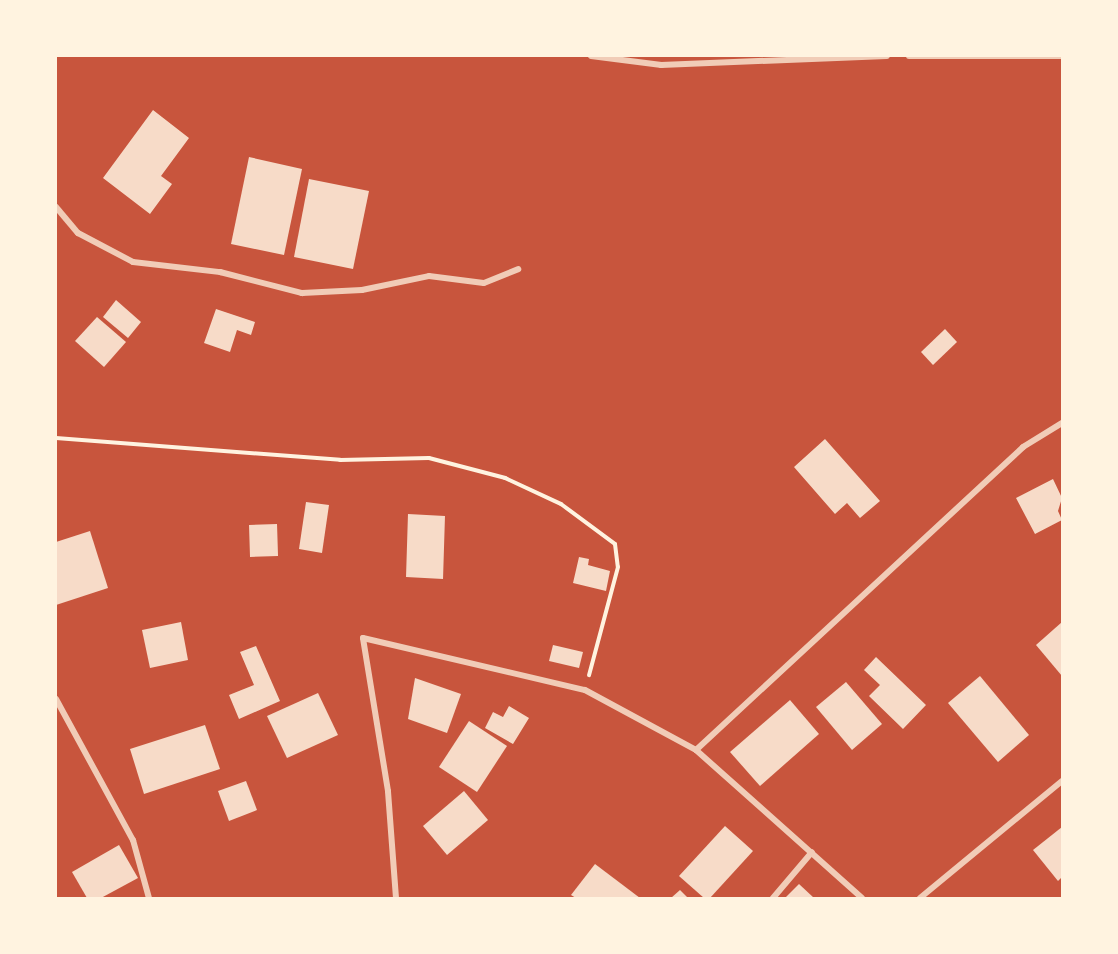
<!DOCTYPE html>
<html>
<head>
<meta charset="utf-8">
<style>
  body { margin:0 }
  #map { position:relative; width:1118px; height:954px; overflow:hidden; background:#c8553d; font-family:"Roboto Serif",serif }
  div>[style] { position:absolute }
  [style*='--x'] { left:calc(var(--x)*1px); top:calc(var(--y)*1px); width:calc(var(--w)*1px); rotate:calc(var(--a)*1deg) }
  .building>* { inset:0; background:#f7dbc8 }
  .path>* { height:4px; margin:-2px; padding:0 2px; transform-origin:2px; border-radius:2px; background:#fff3e0 }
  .minor>* { height:6px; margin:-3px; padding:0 3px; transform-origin:3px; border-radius:3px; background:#f1ccb7 }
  span { translate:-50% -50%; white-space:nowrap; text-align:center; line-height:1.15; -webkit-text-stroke:5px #fff3e0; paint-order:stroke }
  .frame { position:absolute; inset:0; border:57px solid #fff3e0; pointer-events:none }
</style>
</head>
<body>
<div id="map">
  <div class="building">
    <i style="clip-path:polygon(153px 110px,189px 138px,161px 176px,172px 184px,150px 214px,103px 178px)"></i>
    <i style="clip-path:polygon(249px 157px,302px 169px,284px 255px,231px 244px)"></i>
    <i style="clip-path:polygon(309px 179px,369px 191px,353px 269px,294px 257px)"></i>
    <i style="clip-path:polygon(116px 300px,141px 322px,128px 338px,103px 317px)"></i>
    <i style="clip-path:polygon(216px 309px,255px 322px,251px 335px,237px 330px,230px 352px,204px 343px)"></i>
    <i style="clip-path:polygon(97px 317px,126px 342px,104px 367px,75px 341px)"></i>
    <i style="clip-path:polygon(945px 329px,957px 342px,933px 365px,921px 352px)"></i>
    <i style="clip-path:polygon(825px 439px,880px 501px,860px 518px,847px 503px,835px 514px,794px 467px)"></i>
    <i style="clip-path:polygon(1053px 479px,1062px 498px,1058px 511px,1062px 520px,1035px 534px,1016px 498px)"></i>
    <i style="clip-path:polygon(306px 502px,329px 505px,322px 553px,299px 549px)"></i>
    <i style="clip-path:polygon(408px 514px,445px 516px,443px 579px,406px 577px)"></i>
    <i style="clip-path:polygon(277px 524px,278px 556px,250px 557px,249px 525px)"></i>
    <i style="clip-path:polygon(90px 531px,108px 588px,56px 605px,56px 542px)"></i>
    <i style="clip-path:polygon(579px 557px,589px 559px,588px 565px,610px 571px,606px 591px,573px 583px)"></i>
    <i style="clip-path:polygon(181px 622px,188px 660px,150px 668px,142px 630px)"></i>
    <i style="clip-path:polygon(1062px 622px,1062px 676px,1036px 645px)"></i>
    <i style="clip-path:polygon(553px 645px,583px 652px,579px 668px,549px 661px)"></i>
    <i style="clip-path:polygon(256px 646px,280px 701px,239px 719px,229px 695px,254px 685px,240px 652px)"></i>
    <i style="clip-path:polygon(876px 657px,926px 705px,903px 729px,869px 696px,880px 685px,864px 670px)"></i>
    <i style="clip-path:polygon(980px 676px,1029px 735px,998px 762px,948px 703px)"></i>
    <i style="clip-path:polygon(415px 678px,461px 694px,447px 733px,408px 719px)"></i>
    <i style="clip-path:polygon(846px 682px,882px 724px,852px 750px,816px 707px)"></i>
    <i style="clip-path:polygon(318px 693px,338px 735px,287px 758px,267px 716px)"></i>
    <i style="clip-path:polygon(790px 700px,819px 734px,760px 786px,730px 752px)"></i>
    <i style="clip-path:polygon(509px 706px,529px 718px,513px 744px,485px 728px,493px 712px,503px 717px)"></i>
    <i style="clip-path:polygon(469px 721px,507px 746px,477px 792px,439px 767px)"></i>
    <i style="clip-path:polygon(205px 725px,220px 769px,144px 794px,130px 749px)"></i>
    <i style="clip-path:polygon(246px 781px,257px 810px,229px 821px,218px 791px)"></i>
    <i style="clip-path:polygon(464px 791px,488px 820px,447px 855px,423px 826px)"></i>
    <i style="clip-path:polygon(725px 826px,753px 851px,710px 898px,704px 898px,679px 876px)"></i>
    <i style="clip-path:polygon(1062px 827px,1062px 877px,1058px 881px,1033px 850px)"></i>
    <i style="clip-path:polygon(119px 845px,138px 878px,101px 898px,87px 898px,72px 872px)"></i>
    <i style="clip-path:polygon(595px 864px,640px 898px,576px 898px,571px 895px)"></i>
    <i style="clip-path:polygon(799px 884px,814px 898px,785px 898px)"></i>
    <i style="clip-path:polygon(680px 890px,688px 898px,671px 898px)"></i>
  </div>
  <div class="path">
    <i style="--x:56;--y:438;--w:285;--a:4.4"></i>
    <i style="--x:340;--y:460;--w:89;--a:-1.3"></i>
    <i style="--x:429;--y:458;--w:79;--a:14.7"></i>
    <i style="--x:505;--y:478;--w:62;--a:24.9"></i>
    <i style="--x:561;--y:504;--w:67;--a:36.5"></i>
    <i style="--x:615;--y:544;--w:23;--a:83"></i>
    <i style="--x:618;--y:567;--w:112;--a:105"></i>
  </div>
  <div class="minor">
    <i style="--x:591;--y:56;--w:71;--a:7.3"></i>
    <i style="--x:661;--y:65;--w:226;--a:-2.3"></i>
    <i style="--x:909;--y:56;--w:153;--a:0"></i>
    <i style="--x:56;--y:207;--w:34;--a:50"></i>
    <i style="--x:78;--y:233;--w:62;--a:27.8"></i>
    <i style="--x:133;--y:262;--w:88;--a:6.6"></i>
    <i style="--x:220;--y:272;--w:85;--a:14.4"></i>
    <i style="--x:302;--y:293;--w:60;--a:-2.9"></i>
    <i style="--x:362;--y:290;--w:68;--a:-11.8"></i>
    <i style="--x:429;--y:276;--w:55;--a:7.3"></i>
    <i style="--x:484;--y:283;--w:37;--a:-22"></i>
    <i style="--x:56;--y:699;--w:161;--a:61.4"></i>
    <i style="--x:133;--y:840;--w:60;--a:74.6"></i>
    <i style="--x:696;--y:750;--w:446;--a:-42.8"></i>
    <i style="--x:1023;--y:447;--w:46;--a:-31.6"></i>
    <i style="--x:396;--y:898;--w:107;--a:-94.3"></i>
    <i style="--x:388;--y:791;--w:155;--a:-99.3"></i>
    <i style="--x:363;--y:638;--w:228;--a:13.2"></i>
    <i style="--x:585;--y:690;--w:126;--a:28.4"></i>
    <i style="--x:696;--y:750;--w:222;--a:41.7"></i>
    <i style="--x:773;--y:898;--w:60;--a:-49.7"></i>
    <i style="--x:920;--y:898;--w:184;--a:-39.5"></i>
  </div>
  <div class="frame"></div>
</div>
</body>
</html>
